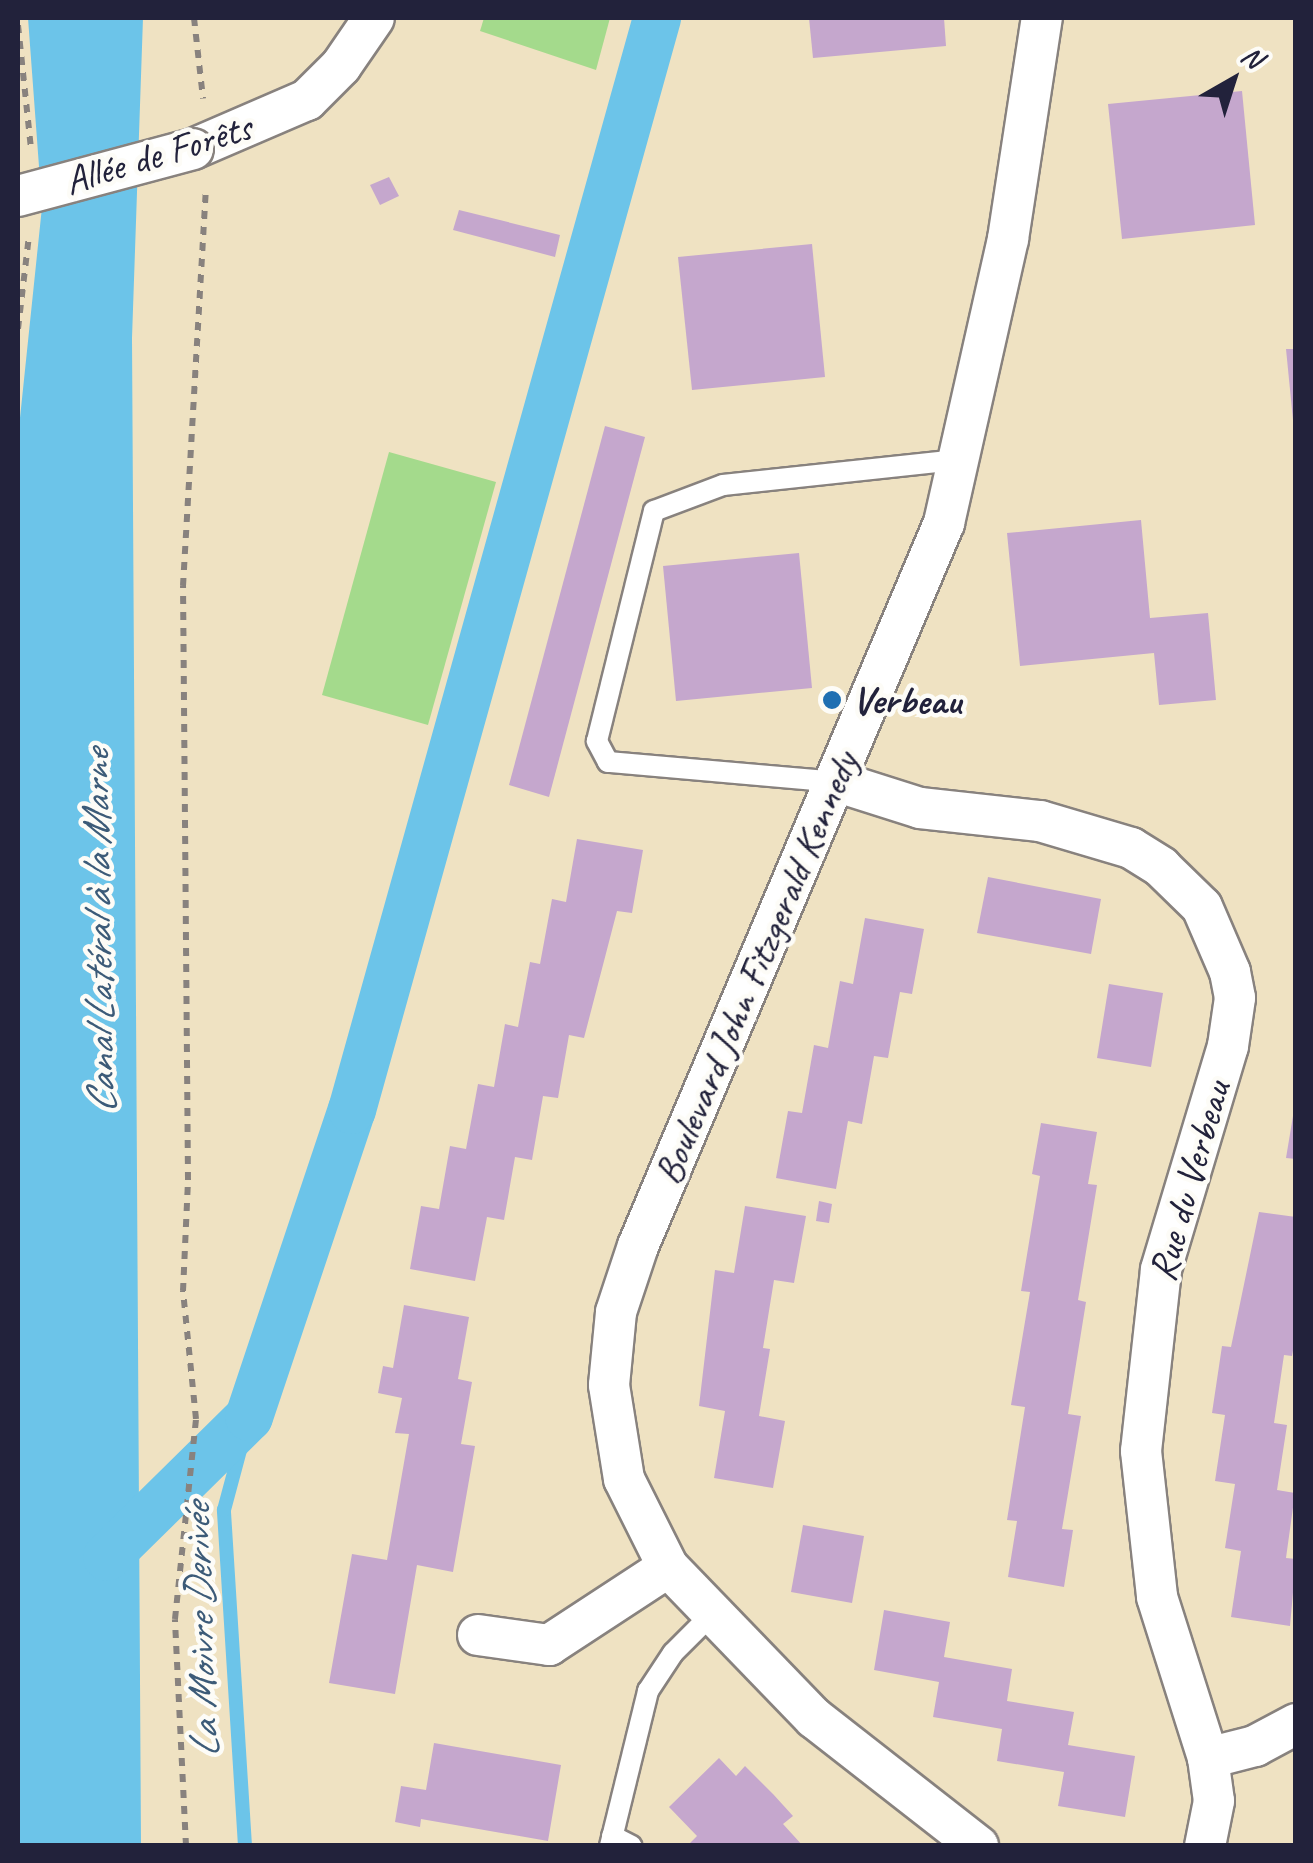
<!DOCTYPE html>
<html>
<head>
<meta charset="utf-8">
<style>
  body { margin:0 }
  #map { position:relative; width:1313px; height:1863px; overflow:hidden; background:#efe2c2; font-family:Caveat,sans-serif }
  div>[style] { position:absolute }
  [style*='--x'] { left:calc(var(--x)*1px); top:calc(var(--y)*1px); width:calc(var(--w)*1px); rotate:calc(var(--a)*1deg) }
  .green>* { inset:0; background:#a4da8c }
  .water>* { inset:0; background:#6cc4e9 }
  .stream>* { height:14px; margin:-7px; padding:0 7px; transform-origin:7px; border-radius:7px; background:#6cc4e9 }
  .canal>* { height:48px; margin:-24px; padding:0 24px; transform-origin:24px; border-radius:24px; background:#6cc4e9 }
  .building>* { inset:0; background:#c5a7cd }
  .path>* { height:6px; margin-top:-3px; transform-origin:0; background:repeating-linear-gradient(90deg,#88827e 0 8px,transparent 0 16px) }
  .roads { filter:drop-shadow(2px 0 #88827e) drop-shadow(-2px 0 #88827e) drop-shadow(0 2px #88827e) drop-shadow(0 -2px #88827e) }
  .service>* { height:20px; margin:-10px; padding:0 10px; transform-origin:10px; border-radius:10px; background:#fff }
  .minor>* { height:40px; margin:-20px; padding:0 20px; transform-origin:20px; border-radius:20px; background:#fff }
  .bridges { filter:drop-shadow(2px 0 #88827e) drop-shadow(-2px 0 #88827e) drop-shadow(0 2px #88827e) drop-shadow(0 -2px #88827e) }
  .minor-bridge>* { height:40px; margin:-20px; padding:0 20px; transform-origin:20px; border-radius:20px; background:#fff }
  .dots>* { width:28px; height:28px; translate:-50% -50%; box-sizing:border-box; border:5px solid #fdfcf7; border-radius:50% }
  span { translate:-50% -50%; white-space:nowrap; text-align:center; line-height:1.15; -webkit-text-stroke:9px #fdfcf7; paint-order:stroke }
  .street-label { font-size:40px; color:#22223b }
  .poi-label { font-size:40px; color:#22223b; font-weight:700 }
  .left { translate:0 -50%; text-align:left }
  .water-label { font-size:42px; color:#3c5b78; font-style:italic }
  .frame { position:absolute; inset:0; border:20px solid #22223b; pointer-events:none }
  .north { position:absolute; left:1183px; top:30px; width:100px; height:100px; -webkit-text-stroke:8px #fdfcf7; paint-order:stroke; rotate:39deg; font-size:28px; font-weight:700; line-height:40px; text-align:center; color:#22223b }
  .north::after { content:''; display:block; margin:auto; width:35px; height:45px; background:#22223b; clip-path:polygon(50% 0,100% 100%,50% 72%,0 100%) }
</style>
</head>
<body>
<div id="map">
  <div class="green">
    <i style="clip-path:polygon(484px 18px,610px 18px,596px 70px,480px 31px)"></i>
    <i style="clip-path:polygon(389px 452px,496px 482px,428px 725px,322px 695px)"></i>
  </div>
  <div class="water">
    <i style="clip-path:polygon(28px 18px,143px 18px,132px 338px,141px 1845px,20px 1846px,18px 437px,42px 207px)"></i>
  </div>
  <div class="stream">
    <i style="--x:245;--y:1846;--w:337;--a:-93.6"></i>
    <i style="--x:224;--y:1510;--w:96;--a:-75"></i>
  </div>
  <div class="canal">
    <i style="--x:107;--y:1557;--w:199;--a:-44.6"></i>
    <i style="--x:249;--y:1417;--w:324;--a:-71.5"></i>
    <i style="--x:352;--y:1110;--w:1134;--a:-74.39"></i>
  </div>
  <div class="building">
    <i style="clip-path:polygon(809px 18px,944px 18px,946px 46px,813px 58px)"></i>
    <i style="clip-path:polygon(1242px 91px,1255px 225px,1122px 239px,1108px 104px)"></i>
    <i style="clip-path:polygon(389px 177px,399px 196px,380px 205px,370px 185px)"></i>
    <i style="clip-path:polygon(459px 210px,560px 235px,555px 257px,453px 230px)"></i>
    <i style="clip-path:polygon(812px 244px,825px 377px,692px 390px,678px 257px)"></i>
    <i style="clip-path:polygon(1286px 349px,1296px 349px,1296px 420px,1293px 420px)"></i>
    <i style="clip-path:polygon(605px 426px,645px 437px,549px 797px,509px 785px)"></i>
    <i style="clip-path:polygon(1141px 520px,1150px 618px,1208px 613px,1216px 700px,1159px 705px,1154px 653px,1020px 666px,1007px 533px)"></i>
    <i style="clip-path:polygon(799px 553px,812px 688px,676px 701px,663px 566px)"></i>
    <i style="clip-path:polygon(577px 839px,643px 850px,632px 913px,617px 911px,584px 1038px,569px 1035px,558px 1098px,543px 1096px,532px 1160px,515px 1157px,504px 1220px,487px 1217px,475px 1281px,410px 1269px,421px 1206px,439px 1209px,450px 1146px,466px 1149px,478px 1084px,494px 1087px,505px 1024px,518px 1027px,530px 962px,540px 964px,552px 899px,566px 902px)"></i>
    <i style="clip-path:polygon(988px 877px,1101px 899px,1091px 954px,977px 933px)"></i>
    <i style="clip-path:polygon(865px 918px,924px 929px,912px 994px,900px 992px,888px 1058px,874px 1056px,862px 1124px,848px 1121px,836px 1189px,776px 1178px,788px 1111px,802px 1113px,814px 1045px,828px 1048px,840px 981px,853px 984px)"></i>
    <i style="clip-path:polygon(1109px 984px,1163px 993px,1151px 1067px,1097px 1058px)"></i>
    <i style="clip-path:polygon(1293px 1116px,1296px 1117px,1296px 1159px,1286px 1158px)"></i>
    <i style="clip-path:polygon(1041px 1123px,1097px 1132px,1088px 1184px,1097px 1185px,1078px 1300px,1086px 1302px,1068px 1414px,1081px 1416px,1062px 1529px,1073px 1530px,1064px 1587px,1008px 1577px,1017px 1521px,1007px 1520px,1025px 1407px,1011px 1405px,1030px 1292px,1021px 1291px,1040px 1176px,1032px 1174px)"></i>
    <i style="clip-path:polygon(819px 1201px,832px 1204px,829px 1223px,816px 1221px)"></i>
    <i style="clip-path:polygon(745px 1206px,806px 1216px,794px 1283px,774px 1280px,763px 1348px,770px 1349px,759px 1416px,785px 1421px,773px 1488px,714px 1478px,725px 1411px,699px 1406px,715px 1270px,734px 1273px)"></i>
    <i style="clip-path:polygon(1259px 1212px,1296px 1217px,1296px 1334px,1292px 1356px,1284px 1355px,1274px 1423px,1287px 1425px,1277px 1490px,1295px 1493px,1286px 1558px,1296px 1559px,1290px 1626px,1231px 1617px,1241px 1551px,1225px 1548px,1235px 1484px,1215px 1481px,1225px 1415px,1212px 1413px,1222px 1346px,1231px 1347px)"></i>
    <i style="clip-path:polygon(404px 1305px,469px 1317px,458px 1379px,472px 1382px,461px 1444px,475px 1446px,453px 1572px,417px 1565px,395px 1694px,329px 1683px,352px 1554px,387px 1560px,409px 1434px,395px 1433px,402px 1398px,378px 1393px,383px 1366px,393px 1368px)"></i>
    <i style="clip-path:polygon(803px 1525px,864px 1536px,852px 1603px,791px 1592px)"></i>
    <i style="clip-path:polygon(884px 1610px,950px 1622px,944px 1657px,1012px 1669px,1007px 1701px,1074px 1712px,1068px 1745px,1135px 1756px,1125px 1817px,1058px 1806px,1064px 1772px,997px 1761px,1002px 1729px,933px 1717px,939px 1682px,874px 1670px)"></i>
    <i style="clip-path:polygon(434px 1743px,561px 1765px,548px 1841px,421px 1819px,420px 1827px,395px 1822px,401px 1786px,426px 1790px)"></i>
    <i style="clip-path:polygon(719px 1758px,736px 1776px,745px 1766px,773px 1794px,793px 1816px,783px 1824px,803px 1846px,687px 1846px,697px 1836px,669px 1807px)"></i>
  </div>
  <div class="path">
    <i style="--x:194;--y:18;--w:81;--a:83.6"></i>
    <i style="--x:18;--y:25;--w:124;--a:84"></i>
    <i style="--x:18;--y:329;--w:95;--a:-83.3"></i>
    <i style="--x:186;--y:1846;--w:227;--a:-92.8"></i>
    <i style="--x:175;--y:1619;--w:201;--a:-84"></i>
    <i style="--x:196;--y:1419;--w:129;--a:-95.8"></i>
    <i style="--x:183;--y:1291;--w:111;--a:-87.4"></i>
    <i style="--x:188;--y:1180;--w:594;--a:-90.48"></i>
    <i style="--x:183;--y:586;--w:397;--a:-86.7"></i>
  </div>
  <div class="roads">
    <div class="service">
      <i style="--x:838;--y:782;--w:231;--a:-175"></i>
      <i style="--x:608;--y:762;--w:24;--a:-118"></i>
      <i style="--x:597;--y:741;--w:237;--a:-76.1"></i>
      <i style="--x:654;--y:511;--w:74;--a:-20.6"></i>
      <i style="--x:723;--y:485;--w:236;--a:-6.1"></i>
      <i style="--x:612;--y:1836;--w:22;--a:27"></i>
      <i style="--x:610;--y:1846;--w:160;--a:-76.2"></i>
      <i style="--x:648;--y:1691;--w:45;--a:-56.7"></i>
      <i style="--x:673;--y:1653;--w:54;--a:-45"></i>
    </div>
    <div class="minor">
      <i style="--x:193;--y:149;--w:124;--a:-23.3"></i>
      <i style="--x:307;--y:100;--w:48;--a:-45"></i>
      <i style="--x:341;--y:66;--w:58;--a:-55.5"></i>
      <i style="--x:838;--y:782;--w:86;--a:17.6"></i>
      <i style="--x:920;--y:808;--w:121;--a:6.2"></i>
      <i style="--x:1040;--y:821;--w:95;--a:16.5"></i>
      <i style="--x:1131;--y:848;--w:36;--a:32"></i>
      <i style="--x:1161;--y:867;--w:57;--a:44.3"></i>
      <i style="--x:1202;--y:907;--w:71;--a:66.7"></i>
      <i style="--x:1230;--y:972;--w:26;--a:79"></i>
      <i style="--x:1235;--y:998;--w:49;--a:98.3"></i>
      <i style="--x:1228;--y:1046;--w:234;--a:106.7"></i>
      <i style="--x:1161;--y:1270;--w:182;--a:96.3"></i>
      <i style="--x:1141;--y:1451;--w:147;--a:83.7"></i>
      <i style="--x:1157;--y:1597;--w:169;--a:72.4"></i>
      <i style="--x:1208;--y:1758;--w:43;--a:82.1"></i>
      <i style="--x:1214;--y:1801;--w:46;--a:101.3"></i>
      <i style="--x:478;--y:1635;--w:72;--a:8"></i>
      <i style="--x:549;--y:1645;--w:142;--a:-33.2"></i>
      <i style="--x:1208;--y:1758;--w:49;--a:-14.3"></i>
      <i style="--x:1255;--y:1746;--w:47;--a:-28.2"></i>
      <i style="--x:978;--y:1846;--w:208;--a:-142"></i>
      <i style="--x:814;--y:1718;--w:210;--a:-134"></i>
      <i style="--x:668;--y:1567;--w:98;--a:-116.6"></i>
      <i style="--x:624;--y:1479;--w:95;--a:-99.1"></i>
      <i style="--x:609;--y:1385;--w:73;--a:-84.5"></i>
      <i style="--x:616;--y:1312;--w:70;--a:-71.6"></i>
      <i style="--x:638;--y:1246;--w:785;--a:-67.06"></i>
      <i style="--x:944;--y:523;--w:291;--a:-77.3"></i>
      <i style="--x:1008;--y:239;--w:224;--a:-81.3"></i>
    </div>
  </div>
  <div class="bridges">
    <div class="minor-bridge">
      <i style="--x:18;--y:196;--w:181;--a:-15"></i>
    </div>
  </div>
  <div class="dots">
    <i style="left:832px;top:700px;background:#1f6fb2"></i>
  </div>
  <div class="street-label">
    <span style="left:158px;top:154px;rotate:-17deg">Allée de Forêts</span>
    <span style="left:756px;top:968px;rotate:-67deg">Boulevard John Fitzgerald Kennedy</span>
    <span style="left:1189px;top:1181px;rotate:-74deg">Rue du Verbeau</span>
  </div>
  <div class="poi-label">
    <span class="left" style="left:852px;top:700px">Verbeau</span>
  </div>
  <div class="water-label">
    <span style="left:99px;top:932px;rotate:-91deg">Canal Latéral à la Marne</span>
    <span style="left:201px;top:1631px;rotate:-92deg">La Moivre Derivée</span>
  </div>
  <div class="frame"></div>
  <div class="north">N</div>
</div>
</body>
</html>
